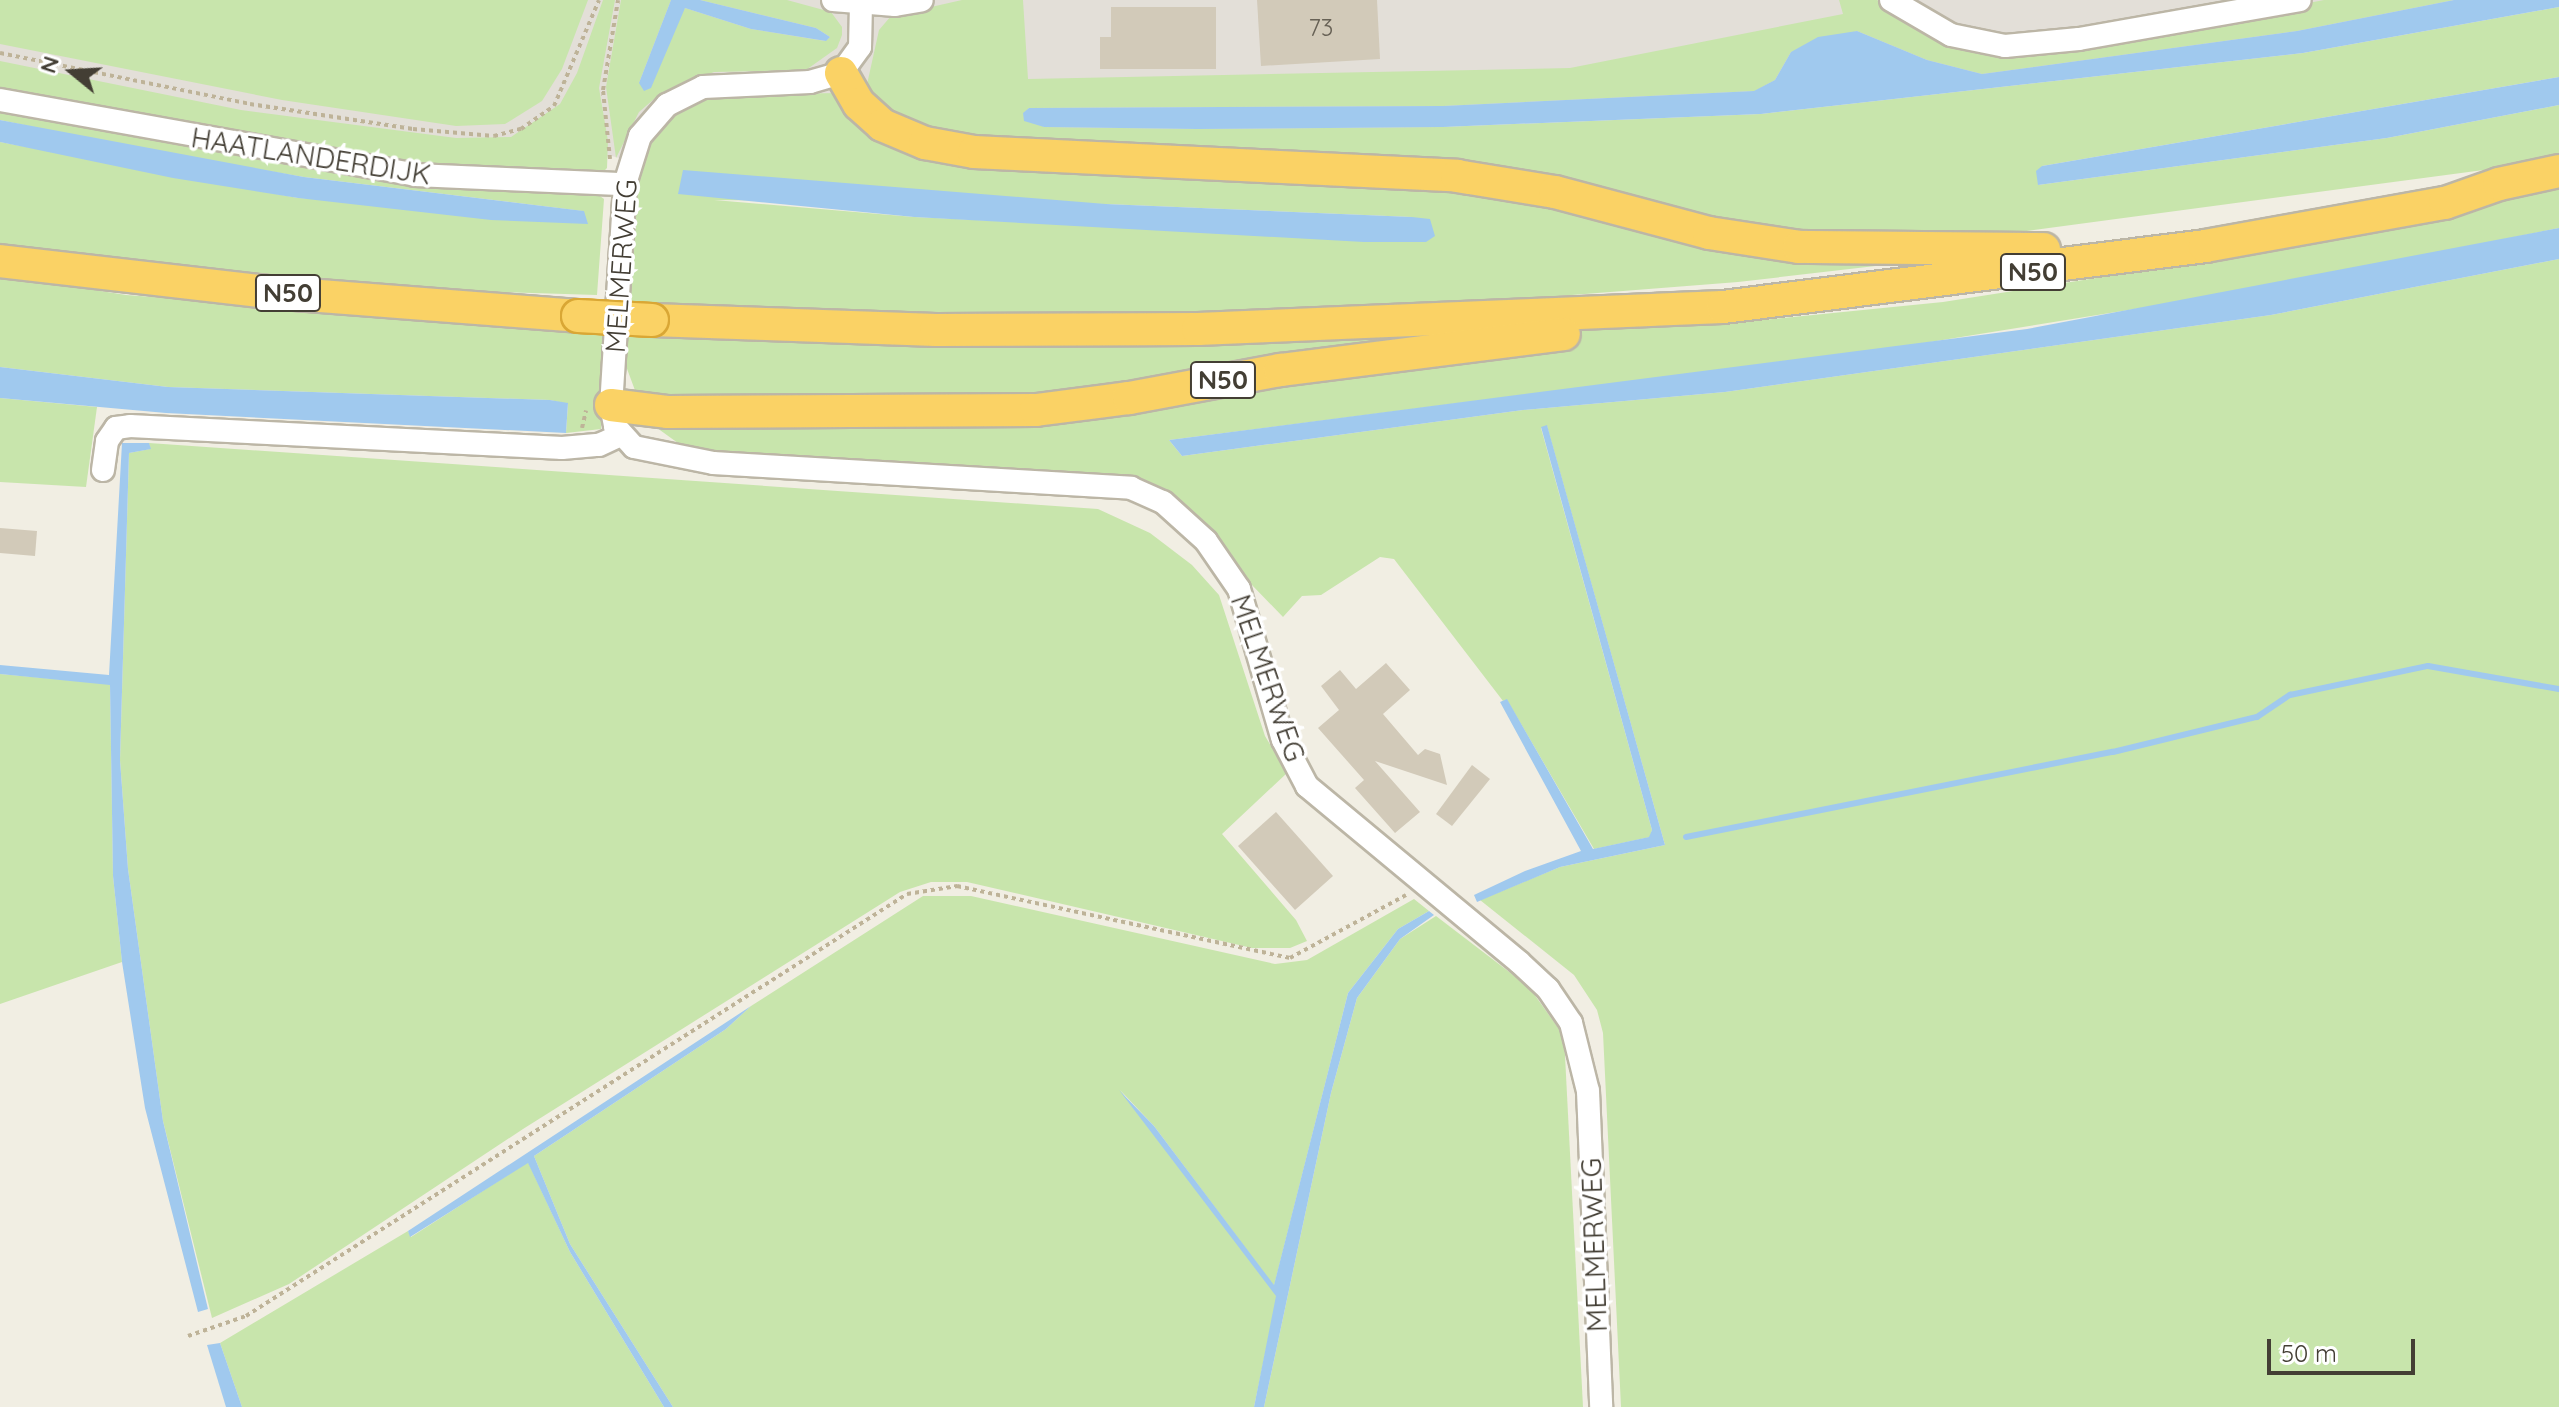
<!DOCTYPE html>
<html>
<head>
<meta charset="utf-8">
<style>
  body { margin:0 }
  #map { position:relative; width:2559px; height:1407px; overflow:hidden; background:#f1eee3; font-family:Quicksand,sans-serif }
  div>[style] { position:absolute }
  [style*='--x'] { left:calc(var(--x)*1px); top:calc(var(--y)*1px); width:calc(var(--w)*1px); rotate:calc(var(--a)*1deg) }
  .industrial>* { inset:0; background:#e3dfd8 }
  .green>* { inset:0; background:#c8e5ac }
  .water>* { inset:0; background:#a0c9ee }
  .stream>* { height:6px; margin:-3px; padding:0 3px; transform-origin:3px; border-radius:3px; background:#a0c9ee }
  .building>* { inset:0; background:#d2cab9 }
  .path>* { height:4px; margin-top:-2px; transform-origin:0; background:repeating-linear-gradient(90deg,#beb398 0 4px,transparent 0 8px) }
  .roads { filter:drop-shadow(2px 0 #bcb6a6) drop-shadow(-2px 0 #bcb6a6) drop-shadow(0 2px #bcb6a6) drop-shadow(0 -2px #bcb6a6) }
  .minor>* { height:22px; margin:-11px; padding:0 11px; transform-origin:11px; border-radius:11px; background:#fff }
  .highway>* { height:32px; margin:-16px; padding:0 16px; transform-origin:16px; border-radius:16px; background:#fad265 }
  .bridges { filter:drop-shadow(2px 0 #d9a735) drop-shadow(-2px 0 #d9a735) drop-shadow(0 2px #d9a735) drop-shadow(0 -2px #d9a735) }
  .highway-bridge>* { height:32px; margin:-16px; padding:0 16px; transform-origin:16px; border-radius:16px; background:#fad265 }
  span { translate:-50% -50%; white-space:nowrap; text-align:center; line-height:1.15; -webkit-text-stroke:7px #fff; paint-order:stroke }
  .number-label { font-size:24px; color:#676155 }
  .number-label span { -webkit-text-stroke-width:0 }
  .shield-label span { padding:2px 6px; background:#fff; border:2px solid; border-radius:6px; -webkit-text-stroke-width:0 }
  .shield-label { font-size:26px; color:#433e34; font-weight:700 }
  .street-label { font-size:28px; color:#433e34 }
  .north { position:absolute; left:32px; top:32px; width:80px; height:80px; -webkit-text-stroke:6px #fff; paint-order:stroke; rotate:288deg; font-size:22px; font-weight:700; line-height:32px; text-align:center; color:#433e34 }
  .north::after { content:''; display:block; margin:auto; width:28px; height:36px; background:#433e34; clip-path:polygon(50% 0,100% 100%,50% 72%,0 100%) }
  .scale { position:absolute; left:2267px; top:1339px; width:148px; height:36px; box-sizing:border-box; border:4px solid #433e34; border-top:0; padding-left:10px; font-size:24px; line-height:28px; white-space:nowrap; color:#433e34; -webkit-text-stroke:6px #fff; paint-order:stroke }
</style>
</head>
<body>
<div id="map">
  <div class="industrial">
    <i style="clip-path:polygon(0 0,2511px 0,2038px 79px,722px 185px,585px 149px,432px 156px,0 74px)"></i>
  </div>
  <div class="green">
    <i style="clip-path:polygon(0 0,588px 0,562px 69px,542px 101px,505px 124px,456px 126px,282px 100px,0 44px)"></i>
    <i style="clip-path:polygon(603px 0,615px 0,599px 88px,608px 141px,607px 168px,602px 173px,472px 172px,277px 145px,0 90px,0 61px,241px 110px,456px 138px,511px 137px,560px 104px,577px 73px)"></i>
    <i style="clip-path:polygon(621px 0,671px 0,639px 83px,685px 8px,751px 29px,825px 41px,830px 37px,816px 28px,700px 0,787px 0,831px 12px,842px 27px,842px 35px,837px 48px,806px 70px,714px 72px,661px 93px,639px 112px,616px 158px,606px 87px)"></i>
    <i style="clip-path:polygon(962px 0,1023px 0,1028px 79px,1570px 68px,1843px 14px,1839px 0,1877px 0,1953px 48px,1996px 57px,2054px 52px,2324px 0,2454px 0,2297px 31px,1982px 74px,1927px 60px,1857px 31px,1791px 52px,1775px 80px,1755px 91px,1443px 106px,1029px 108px,1023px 114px,1044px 127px,1197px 129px,1443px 127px,1761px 114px,2303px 53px,2559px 7px,2559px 77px,2042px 166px,2038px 185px,2387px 138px,2559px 105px,2559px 160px,1966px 239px,1741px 232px,1562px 183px,1024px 149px,903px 129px,866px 89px,879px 30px,891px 16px)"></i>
    <i style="clip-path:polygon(evenodd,839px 93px,880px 135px,1490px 184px,1962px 256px,1738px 282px,1395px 309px,1046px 318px,627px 302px,634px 178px,640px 156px,664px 118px,715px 95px,839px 93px,714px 200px,1106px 204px,1412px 217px,1426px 242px,914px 217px,714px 200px)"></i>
    <i style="clip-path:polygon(0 107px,593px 191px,604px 199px,597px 295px,407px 289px,130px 265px,0 244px,0 142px,298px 198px,583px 211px,304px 177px,140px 149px,0 120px)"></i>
    <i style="clip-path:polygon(2559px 183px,2559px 228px,2253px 290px,1899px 347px,1169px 440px,1182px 456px,1523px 410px,1725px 392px,2271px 315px,2559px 259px,2559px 1407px,1621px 1407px,1603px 1033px,1597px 1010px,1574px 975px,1480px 900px,1560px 867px,1665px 845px,1547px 426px,1541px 428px,1652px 830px,1650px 837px,1594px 849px,1507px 700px,1503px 701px,1394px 559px,1380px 557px,1321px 595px,1302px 596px,1283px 617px,1162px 492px,1103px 474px,689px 451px,646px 420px,623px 358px,625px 332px,1598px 322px,1703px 326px,1943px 302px,2154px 269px,2295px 245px)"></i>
    <i style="clip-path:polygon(0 275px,126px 295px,604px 331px,601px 429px,566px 433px,568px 404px,550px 400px,168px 387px,0 367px)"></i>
    <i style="clip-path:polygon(0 398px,97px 407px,86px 487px,0 482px)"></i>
    <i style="clip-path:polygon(149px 443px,1098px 509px,1150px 533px,1192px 565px,1219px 595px,1265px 736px,1287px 773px,1222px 834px,1296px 920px,1307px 941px,1290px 948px,1252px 948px,967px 882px,931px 882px,900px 892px,523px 1129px,289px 1284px,212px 1318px,163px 1121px,128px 869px,120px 760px,129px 453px,150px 449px)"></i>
    <i style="clip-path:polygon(0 674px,110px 684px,113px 876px,122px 962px,0 1004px)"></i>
    <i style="clip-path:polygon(923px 896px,971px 896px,1275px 964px,1307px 960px,1414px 899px,1429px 911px,1398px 929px,1348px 993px,1274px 1286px,1154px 1126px,1120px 1090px,1277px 1296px,1254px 1407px,673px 1407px,570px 1244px,534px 1156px,726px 1029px,751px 1006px)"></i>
    <i style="clip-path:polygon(1436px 916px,1529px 987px,1564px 1036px,1583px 1407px,1264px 1407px,1331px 1093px,1357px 998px,1400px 939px)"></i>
    <i style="clip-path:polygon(528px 1162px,570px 1252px,664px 1407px,242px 1407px,220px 1343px,408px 1231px,411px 1237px)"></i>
  </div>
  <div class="water">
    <i style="clip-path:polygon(671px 0,700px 0,816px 28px,830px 37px,826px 41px,751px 29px,685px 8px,651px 88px,644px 91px,639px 83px)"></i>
    <i style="clip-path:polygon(2454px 0,2559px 0,2559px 7px,2303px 53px,1761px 114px,1443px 127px,1197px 129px,1044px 127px,1024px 121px,1023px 113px,1029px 108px,1443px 106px,1754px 91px,1775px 80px,1791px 52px,1818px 37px,1857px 31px,1927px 60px,1982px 74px,2297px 31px)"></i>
    <i style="clip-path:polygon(2559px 77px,2559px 105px,2387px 138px,2038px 185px,2036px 171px,2042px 166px)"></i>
    <i style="clip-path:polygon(0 120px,304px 177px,584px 211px,588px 224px,491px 220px,298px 198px,173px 178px,0 142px)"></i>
    <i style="clip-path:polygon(683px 170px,1106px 204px,1412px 217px,1430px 219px,1435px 236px,1426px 242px,1364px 242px,914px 217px,678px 194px)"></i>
    <i style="clip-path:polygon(2559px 228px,2559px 259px,2271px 315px,1725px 392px,1523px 410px,1182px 456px,1169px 440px,2027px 329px)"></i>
    <i style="clip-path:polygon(0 367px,168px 387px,550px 400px,568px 403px,566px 433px,166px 413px,0 398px)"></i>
    <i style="clip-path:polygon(1547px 425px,1665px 845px,1560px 867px,1477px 902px,1474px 895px,1525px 871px,1581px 851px,1500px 702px,1507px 699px,1593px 849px,1649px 837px,1652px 830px,1541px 427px)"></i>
    <i style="clip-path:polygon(122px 443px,149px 443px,151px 449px,129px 453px,120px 760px,128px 869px,163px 1121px,208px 1309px,198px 1312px,145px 1108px,122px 962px,113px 876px,110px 685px,0 674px,0 665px,109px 675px)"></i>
    <i style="clip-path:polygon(1429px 911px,1434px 915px,1400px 939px,1357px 998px,1331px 1093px,1264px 1407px,1254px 1407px,1276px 1296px,1119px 1090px,1154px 1126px,1274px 1285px,1348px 993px,1398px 929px)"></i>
    <i style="clip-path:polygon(751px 1006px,726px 1029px,534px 1156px,570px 1244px,673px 1407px,664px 1407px,570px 1252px,528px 1163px,410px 1237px,408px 1231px)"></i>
    <i style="clip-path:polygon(220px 1343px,242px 1407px,226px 1407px,207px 1345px)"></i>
  </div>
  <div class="stream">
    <i style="--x:1686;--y:837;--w:435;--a:-11.3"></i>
    <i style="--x:2113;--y:752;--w:148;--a:-13.7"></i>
    <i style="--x:2257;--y:717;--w:40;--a:-34"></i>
    <i style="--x:2290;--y:695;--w:141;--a:-11.9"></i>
    <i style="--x:2428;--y:666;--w:133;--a:10"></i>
  </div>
  <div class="building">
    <i style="clip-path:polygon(1257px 0,1377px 0,1380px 59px,1261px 66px)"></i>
    <i style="clip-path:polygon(1111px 7px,1216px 7px,1216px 69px,1100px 69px,1100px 37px,1111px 37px)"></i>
    <i style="clip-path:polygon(0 528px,37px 531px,35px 556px,0 553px)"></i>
    <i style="clip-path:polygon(1386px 663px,1410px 690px,1383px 714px,1418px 755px,1425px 749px,1440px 754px,1447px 785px,1375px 761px,1420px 812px,1395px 833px,1355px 788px,1364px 780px,1318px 728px,1339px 710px,1321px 686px,1340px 670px,1356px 689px)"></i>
    <i style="clip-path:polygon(1472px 765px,1490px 779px,1452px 826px,1436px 814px)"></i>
    <i style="clip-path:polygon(1276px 812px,1333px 876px,1295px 910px,1238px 846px)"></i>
  </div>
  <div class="path">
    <i style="--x:0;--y:53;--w:255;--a:11.5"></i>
    <i style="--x:250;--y:104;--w:165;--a:8.7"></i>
    <i style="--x:413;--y:129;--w:81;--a:4.9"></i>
    <i style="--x:494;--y:136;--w:28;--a:-15"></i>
    <i style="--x:521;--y:129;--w:40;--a:-34.9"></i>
    <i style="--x:554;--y:106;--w:115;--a:-67"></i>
    <i style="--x:610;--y:159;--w:69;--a:-95.8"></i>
    <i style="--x:603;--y:90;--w:91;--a:-80.5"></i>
    <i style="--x:582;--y:428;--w:18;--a:-77"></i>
    <i style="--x:188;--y:1336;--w:61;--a:-19"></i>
    <i style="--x:246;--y:1316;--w:784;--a:-32.56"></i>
    <i style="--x:907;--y:894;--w:51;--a:-9.1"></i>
    <i style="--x:957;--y:886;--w:341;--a:12.2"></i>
    <i style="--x:1290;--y:958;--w:132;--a:-28.5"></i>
  </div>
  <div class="roads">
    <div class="minor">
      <i style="--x:833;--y:0;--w:62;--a:4.6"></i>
      <i style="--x:895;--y:5;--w:27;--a:-10"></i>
      <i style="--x:1891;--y:0;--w:69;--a:30.3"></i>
      <i style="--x:1951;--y:35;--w:55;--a:11.5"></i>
      <i style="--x:2005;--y:46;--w:74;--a:-5.4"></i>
      <i style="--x:2079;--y:39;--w:224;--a:-10"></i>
      <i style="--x:861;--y:4;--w:43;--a:91.3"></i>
      <i style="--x:860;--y:47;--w:32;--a:126"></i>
      <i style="--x:841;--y:73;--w:32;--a:164"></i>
      <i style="--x:810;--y:82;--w:107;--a:177.3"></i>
      <i style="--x:703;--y:87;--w:40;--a:153.4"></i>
      <i style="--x:667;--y:105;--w:41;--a:131.1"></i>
      <i style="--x:640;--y:136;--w:50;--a:107.4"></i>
      <i style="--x:625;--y:184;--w:221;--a:93.6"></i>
      <i style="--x:611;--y:405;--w:21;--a:79"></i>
      <i style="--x:615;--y:426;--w:28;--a:48"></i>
      <i style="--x:634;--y:447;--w:81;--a:11.4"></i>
      <i style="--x:713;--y:463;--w:419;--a:3.4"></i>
      <i style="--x:1131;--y:488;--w:35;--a:24"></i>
      <i style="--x:1163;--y:502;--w:58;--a:42.2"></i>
      <i style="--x:1206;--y:541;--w:58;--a:55.5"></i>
      <i style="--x:1239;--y:589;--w:157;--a:73.8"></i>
      <i style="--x:1283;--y:740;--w:52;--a:62.4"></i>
      <i style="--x:1307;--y:786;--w:276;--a:39.7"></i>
      <i style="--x:1519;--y:962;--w:40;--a:43"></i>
      <i style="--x:1548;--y:989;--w:41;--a:55.9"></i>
      <i style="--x:1571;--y:1023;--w:70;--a:76"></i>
      <i style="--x:1588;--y:1091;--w:316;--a:87.6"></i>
      <i style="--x:0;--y:100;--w:422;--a:10.2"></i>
      <i style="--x:415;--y:175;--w:210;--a:2.5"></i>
      <i style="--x:103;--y:470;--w:29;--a:-82"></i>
      <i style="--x:107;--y:441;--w:16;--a:-55"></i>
      <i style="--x:116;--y:428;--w:14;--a:-8"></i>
      <i style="--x:130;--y:426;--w:433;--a:2.9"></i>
      <i style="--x:562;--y:448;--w:37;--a:-5"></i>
      <i style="--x:599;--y:445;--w:23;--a:-25"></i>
    </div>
    <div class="highway">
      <i style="--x:841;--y:73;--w:36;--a:60"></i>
      <i style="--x:859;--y:104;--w:31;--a:42"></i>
      <i style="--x:882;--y:125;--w:47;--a:22.7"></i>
      <i style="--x:925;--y:143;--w:50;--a:10.4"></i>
      <i style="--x:974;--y:152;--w:484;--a:2.8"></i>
      <i style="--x:1457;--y:176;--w:99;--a:9.3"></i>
      <i style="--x:1555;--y:192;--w:159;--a:14.9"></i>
      <i style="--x:1709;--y:233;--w:91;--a:8.8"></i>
      <i style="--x:1799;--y:247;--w:245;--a:0.5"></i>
      <i style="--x:0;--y:261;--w:270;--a:6.6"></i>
      <i style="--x:268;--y:292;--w:311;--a:4.4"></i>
      <i style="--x:652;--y:320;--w:284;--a:2"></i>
      <i style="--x:936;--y:330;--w:262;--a:-0.2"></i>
      <i style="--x:1198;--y:329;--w:525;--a:-2.4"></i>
      <i style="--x:1723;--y:307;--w:486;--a:-7.2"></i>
      <i style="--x:2205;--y:246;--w:244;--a:-10.2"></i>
      <i style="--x:2445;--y:203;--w:57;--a:-19.4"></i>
      <i style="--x:2499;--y:184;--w:61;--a:-12.2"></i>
      <i style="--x:611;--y:405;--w:56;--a:7.1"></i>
      <i style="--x:667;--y:412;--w:369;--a:-0.3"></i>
      <i style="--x:1036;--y:410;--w:94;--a:-7.4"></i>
      <i style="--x:1129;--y:398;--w:154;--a:-10.5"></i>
      <i style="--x:1280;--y:370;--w:286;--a:-7.2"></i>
    </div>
  </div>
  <div class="bridges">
    <div class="highway-bridge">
      <i style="--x:578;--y:316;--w:74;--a:3.1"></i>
    </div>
  </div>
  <div class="number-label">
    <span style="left:1321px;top:28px">73</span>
  </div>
  <div class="shield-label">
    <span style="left:2033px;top:272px">N50</span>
    <span style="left:288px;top:293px">N50</span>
    <span style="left:1223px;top:380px">N50</span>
  </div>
  <div class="street-label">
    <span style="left:311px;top:156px;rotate:9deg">HAATLANDERDIJK</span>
    <span style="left:621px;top:266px;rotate:-86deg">MELMERWEG</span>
    <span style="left:1268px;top:678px;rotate:71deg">MELMERWEG</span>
    <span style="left:1594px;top:1245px;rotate:-92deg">MELMERWEG</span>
  </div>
  <div class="north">N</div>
  <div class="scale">50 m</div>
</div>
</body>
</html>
